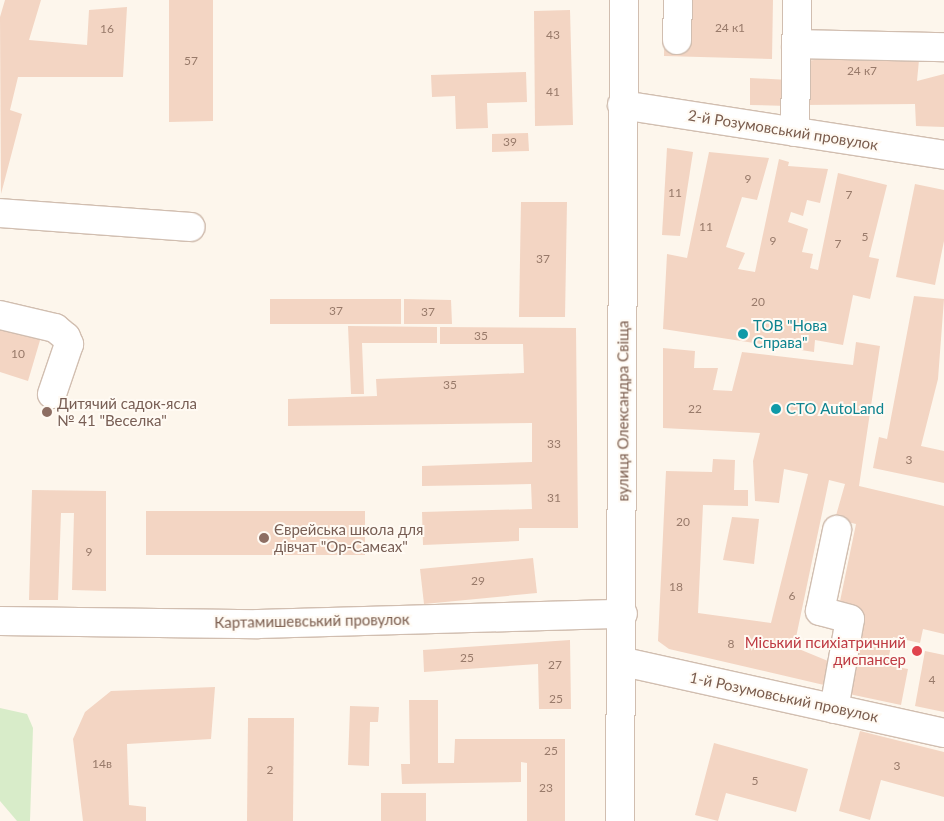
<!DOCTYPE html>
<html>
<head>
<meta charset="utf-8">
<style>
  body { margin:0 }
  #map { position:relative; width:944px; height:821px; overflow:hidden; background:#fdf6ec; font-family:Lato,sans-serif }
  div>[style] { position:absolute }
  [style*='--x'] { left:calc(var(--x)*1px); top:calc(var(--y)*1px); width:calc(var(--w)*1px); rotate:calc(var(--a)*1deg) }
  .green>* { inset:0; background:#d8ecc9 }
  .building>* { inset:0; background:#f3d5c3 }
  .roads { filter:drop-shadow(1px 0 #d1beb0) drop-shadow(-1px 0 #d1beb0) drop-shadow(0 1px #d1beb0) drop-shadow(0 -1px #d1beb0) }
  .minor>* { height:28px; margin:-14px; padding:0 14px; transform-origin:14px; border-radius:14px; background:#fff }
  .dots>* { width:14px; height:14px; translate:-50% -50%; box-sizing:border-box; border:2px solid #fffaf3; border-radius:50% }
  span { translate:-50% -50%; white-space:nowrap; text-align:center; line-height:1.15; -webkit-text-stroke:4px #fffaf3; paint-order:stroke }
  .number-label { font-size:12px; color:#987a6a }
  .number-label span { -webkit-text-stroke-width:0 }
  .street-label { font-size:15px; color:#7a5c4d }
  .culture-label { font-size:15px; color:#0d838f }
  .left { translate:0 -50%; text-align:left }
  .education-label { font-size:15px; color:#785e54 }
  .health-label { font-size:15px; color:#be3a42 }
  .right { translate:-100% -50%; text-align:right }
</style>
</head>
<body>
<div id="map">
  <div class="green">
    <i style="clip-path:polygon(0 708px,27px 714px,33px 728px,30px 821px,17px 821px,0 801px)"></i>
  </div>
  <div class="building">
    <i style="clip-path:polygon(5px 0,41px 0,29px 40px,87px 45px,89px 10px,127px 7px,123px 77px,18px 77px,10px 110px,22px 114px,1px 194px,0 17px)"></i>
    <i style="clip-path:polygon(169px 0,213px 0,213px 121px,169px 122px)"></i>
    <i style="clip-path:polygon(665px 0,773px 0,772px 59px,664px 56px)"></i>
    <i style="clip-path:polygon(570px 10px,573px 125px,535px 126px,534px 11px)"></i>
    <i style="clip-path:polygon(833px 58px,919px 60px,917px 81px,944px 74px,944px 127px,916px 126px,915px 104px,805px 105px,805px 61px)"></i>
    <i style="clip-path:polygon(526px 72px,527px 102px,487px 103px,488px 128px,456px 129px,455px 96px,432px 97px,431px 75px)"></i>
    <i style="clip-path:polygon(750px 78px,789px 80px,788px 106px,750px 105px)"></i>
    <i style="clip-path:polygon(528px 133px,529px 151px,492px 152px,492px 134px)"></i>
    <i style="clip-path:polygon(667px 148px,693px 152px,680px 236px,662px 235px)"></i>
    <i style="clip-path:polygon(709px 152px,769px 158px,757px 200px,742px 197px,726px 247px,745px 253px,738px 269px,755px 272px,779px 159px,789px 162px,788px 166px,828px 169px,820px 203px,807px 200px,803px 216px,791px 212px,788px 222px,808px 229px,802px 252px,813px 254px,810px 268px,818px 270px,838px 173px,887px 185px,869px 257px,879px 259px,870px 299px,853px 295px,843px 345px,815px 340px,814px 352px,663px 329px,667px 254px,687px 258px)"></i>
    <i style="clip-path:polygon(915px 184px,944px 190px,944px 241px,935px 285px,896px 277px)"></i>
    <i style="clip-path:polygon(521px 202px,567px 202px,565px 317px,519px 317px)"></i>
    <i style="clip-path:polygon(914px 296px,944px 299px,938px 379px,921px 446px,944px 451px,944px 483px,873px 468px,879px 437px,887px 439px)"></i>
    <i style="clip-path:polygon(270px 299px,401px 299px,401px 324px,270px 324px)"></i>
    <i style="clip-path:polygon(404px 299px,451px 300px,452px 324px,404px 324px)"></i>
    <i style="clip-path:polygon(0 325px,41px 337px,28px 381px,0 372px)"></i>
    <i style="clip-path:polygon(348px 326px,437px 327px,437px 343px,362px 343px,364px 394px,351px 394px)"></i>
    <i style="clip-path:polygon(440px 327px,576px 328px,578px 528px,519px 528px,519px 541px,423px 545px,422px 512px,532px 509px,531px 484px,422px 486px,422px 466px,532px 462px,532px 423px,288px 426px,288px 399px,377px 396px,376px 379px,524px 373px,523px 344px,440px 344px)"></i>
    <i style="clip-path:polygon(856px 342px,880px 346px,859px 486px,944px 506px,944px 634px,923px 629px,920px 643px,893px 637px,887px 665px,908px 669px,901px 705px,849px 694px,865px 615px,839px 606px,856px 524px,835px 519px,845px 484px,829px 480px,794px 647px,828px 661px,824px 685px,669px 649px,658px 641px,666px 471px,712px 472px,713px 459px,735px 460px,734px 490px,748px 490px,748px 506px,703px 505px,698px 613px,771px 623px,808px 474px,784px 469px,779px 503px,755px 501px,753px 461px,760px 433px,663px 428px,663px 348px,695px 351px,694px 368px,718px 368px,713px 390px,732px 391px,742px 352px,853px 365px)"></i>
    <i style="clip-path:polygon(32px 490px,106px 491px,106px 591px,72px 590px,74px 513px,61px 513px,58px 600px,29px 600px)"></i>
    <i style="clip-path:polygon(146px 511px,365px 511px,365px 555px,146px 555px)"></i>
    <i style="clip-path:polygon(732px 517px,759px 519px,754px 564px,723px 560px)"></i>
    <i style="clip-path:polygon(533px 558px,537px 593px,424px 604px,420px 569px)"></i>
    <i style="clip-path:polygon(570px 640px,571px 709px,539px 709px,538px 664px,424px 672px,423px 650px)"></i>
    <i style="clip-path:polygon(925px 651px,944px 655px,944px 712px,915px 706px)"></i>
    <i style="clip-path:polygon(215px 687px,211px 739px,127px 744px,129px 805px,146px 807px,146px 821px,83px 821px,73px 739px,85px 712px,111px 691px)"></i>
    <i style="clip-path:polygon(409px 700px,438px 700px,438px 763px,454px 763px,455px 739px,565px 739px,565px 821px,527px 821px,527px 763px,521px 762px,521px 782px,402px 784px,401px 764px,410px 764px)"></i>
    <i style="clip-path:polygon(350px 706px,379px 707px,378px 722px,370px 722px,369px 766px,348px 765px)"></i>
    <i style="clip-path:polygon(248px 718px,294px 718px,293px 821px,247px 821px)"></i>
    <i style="clip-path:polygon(860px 731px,944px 752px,944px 797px,881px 780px,870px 820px,839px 811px)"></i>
    <i style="clip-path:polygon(714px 743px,808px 769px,796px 812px,726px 793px,718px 821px,695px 815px)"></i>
    <i style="clip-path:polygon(381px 793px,426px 793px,426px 821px,381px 821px)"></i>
  </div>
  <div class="roads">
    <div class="minor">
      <i style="--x:677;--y:40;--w:40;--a:-88.6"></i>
      <i style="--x:796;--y:44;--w:148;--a:1.2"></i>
      <i style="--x:622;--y:105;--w:326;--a:8.8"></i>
      <i style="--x:795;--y:132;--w:132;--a:-89.1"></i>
      <i style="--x:0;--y:213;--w:191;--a:4.2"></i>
      <i style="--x:0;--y:315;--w:57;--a:13.3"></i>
      <i style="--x:55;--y:328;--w:14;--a:39"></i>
      <i style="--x:66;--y:337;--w:8;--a:67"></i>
      <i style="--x:69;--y:344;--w:53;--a:108.8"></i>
      <i style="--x:0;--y:621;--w:258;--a:0.7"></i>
      <i style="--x:258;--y:624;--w:365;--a:-1.6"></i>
      <i style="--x:624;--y:662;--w:328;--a:12.5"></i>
      <i style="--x:834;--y:709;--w:91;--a:-79.9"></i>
      <i style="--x:850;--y:619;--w:31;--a:-165"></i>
      <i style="--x:820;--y:611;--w:83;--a:-78.1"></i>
      <i style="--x:620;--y:821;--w:821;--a:-89.72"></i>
    </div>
  </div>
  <div class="dots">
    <i style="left:743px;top:334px;background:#0f9aa8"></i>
    <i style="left:776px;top:409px;background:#0f9aa8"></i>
    <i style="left:47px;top:412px;background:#8d6e63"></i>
    <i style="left:264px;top:538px;background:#8d6e63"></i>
    <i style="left:917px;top:651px;background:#e0444e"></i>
  </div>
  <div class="number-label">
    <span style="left:730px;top:28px">24 к1</span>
    <span style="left:107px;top:29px">16</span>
    <span style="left:553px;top:35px">43</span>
    <span style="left:191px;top:61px">57</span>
    <span style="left:862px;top:71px">24 к7</span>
    <span style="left:553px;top:92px">41</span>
    <span style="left:510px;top:142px">39</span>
    <span style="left:748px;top:179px">9</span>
    <span style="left:675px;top:193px">11</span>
    <span style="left:849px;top:195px">7</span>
    <span style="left:706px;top:227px">11</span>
    <span style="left:865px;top:237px">5</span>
    <span style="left:773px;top:241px">9</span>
    <span style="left:838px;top:244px">7</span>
    <span style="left:543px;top:259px">37</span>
    <span style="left:758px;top:302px">20</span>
    <span style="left:336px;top:311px">37</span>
    <span style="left:428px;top:312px">37</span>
    <span style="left:481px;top:336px">35</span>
    <span style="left:18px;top:354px">10</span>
    <span style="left:450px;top:385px">35</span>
    <span style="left:695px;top:409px">22</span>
    <span style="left:554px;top:444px">33</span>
    <span style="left:909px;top:460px">3</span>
    <span style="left:554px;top:498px">31</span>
    <span style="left:683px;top:522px">20</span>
    <span style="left:89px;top:552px">9</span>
    <span style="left:478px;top:581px">29</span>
    <span style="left:676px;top:587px">18</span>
    <span style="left:792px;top:596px">6</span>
    <span style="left:731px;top:644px">8</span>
    <span style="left:467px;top:658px">25</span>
    <span style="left:555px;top:665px">27</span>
    <span style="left:932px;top:680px">4</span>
    <span style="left:556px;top:699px">25</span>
    <span style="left:551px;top:751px">25</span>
    <span style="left:102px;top:764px">14в</span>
    <span style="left:897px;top:766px">3</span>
    <span style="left:270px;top:770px">2</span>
    <span style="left:755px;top:781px">5</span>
    <span style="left:546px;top:788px">23</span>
  </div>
  <div class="street-label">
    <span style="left:783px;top:130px;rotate:9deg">2-й Розумовський провулок</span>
    <span style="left:623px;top:411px;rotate:-90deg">вулиця Олександра Свіща</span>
    <span style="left:312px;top:621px;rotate:-1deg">Картамишевський провулок</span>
    <span style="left:784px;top:697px;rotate:12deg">1-й Розумовський провулок</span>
  </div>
  <div class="culture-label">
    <span class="left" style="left:753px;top:334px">ТОВ "Нова<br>Справа"</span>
    <span class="left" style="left:786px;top:409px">СТО AutoLand</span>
  </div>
  <div class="education-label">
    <span class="left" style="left:57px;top:412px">Дитячий садок-ясла<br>№ 41 "Веселка"</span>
    <span class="left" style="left:274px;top:538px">Єврейська школа для<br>дівчат "Ор-Самєах"</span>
  </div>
  <div class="health-label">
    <span class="right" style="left:906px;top:651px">Міський психіатричний<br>диспансер</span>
  </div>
</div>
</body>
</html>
